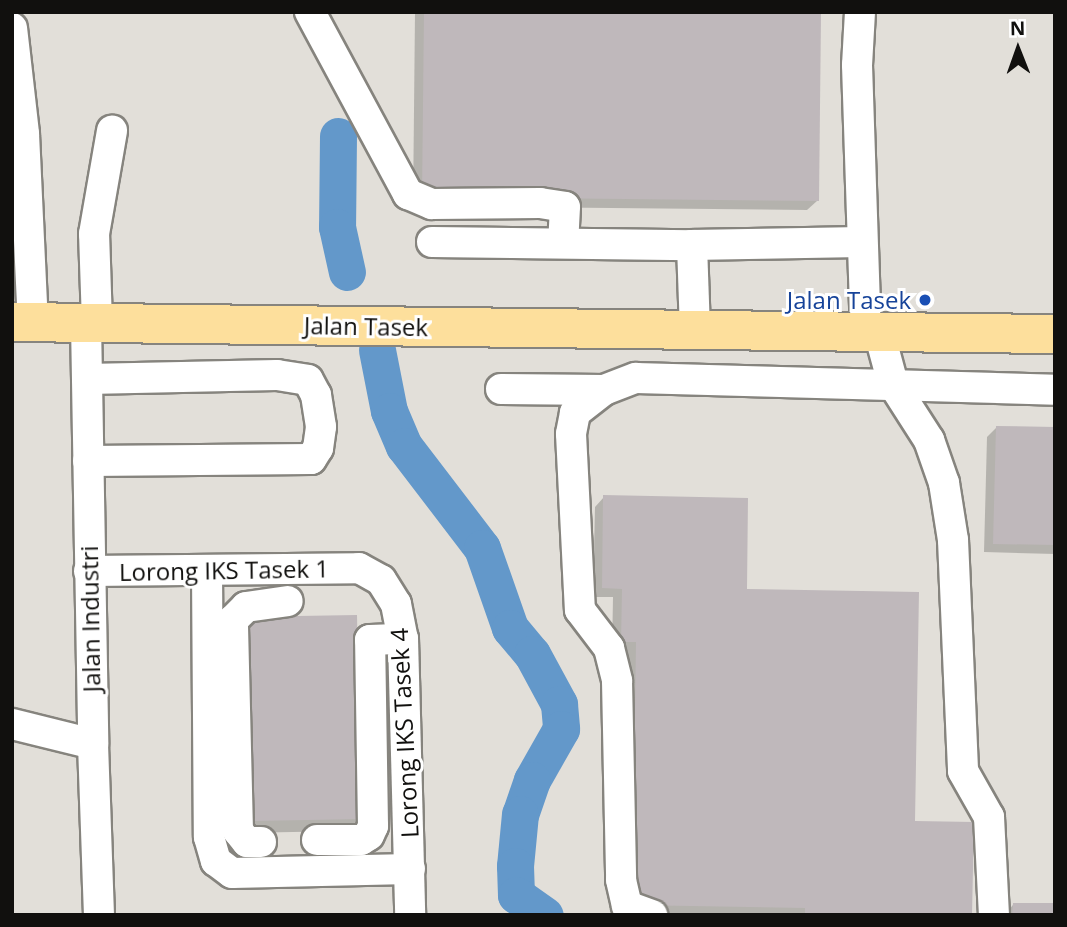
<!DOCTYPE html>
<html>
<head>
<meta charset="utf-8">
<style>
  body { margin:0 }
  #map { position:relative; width:1067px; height:927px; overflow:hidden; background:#e2dfd9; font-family:"Open Sans",sans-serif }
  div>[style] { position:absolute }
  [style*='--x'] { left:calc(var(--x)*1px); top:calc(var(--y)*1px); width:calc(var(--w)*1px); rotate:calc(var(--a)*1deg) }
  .shadow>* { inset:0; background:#0003 }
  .river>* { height:37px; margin:-18.5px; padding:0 18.5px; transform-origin:18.5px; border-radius:18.5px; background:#6398ca }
  .building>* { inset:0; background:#bfb8bb }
  .roads { filter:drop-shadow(2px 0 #86847e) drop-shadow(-2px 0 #86847e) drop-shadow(0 2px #86847e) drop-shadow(0 -2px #86847e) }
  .minor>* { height:30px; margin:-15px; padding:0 15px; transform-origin:15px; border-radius:15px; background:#fff }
  .major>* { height:38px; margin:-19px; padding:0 19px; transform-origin:19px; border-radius:19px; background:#fddf9c }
  .dots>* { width:19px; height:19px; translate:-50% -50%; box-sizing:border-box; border:4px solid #fff; border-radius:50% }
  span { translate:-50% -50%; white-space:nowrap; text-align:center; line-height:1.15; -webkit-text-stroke:6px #fff; paint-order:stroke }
  .transit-label { font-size:24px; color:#164399 }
  .right { translate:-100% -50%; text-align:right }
  .street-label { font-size:24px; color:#11100e }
  .frame { position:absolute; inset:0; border:14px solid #11100e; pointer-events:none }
  .north { position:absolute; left:983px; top:14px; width:70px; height:70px; -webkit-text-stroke:5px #fff; paint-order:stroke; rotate:359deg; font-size:19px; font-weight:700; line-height:28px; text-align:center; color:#11100e }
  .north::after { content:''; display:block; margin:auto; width:24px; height:32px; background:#11100e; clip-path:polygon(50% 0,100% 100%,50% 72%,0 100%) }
</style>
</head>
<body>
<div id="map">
  <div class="shadow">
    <i style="clip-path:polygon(415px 12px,819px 12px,817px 201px,807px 210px,413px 206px)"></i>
    <i style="clip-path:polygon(996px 428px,1055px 429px,1055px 554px,984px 552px,987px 437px)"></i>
    <i style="clip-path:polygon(604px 497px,745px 590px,913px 822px,970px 915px,623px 914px,628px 651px,612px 651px,613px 597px,593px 597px,595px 507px)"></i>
    <i style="clip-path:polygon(235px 631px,359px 819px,346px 831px,238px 833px)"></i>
    <i style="clip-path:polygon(1013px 905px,1055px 915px,1004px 915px)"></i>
  </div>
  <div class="river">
    <i style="--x:338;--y:136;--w:91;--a:90.6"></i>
    <i style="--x:337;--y:227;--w:46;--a:77.5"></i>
    <i style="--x:377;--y:350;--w:62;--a:78.9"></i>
    <i style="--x:389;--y:411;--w:38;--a:67"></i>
    <i style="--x:404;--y:446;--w:128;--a:52.6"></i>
    <i style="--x:482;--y:548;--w:85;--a:70.7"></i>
    <i style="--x:510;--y:628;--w:34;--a:50"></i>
    <i style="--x:532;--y:654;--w:57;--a:61.6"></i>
    <i style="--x:559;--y:704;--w:25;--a:85"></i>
    <i style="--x:561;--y:729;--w:59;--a:119.6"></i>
    <i style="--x:532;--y:780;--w:36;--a:109"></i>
    <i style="--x:520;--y:814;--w:52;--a:95.5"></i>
    <i style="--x:515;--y:866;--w:29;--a:88"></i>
    <i style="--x:516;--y:895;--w:35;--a:35"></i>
  </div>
  <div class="building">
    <i style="clip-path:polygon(424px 12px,821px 12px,819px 201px,422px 197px)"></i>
    <i style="clip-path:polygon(996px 426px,1055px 427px,1055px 545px,993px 544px)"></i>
    <i style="clip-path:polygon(603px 495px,748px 498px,747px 589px,919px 592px,915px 821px,974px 822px,972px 915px,805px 915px,805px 908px,632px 905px,636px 642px,621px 642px,622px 589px,602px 588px)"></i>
    <i style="clip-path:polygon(357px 615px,361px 819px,250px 821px,247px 617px)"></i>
    <i style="clip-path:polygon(1013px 903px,1055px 903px,1055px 915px,1012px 915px)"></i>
  </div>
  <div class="roads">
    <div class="minor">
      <i style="--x:310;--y:12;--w:207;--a:61.7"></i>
      <i style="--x:408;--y:194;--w:26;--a:23"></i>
      <i style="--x:432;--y:204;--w:108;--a:-0.5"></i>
      <i style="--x:540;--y:203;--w:25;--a:9"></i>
      <i style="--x:565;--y:207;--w:36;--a:93"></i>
      <i style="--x:860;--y:12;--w:53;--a:93.2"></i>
      <i style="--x:857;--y:65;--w:267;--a:88.1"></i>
      <i style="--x:12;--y:28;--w:107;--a:83.5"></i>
      <i style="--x:24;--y:134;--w:189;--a:87.3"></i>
      <i style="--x:432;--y:242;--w:260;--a:0.7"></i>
      <i style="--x:692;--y:245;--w:169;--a:-1"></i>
      <i style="--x:692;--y:245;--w:85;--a:88"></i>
      <i style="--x:86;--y:323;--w:421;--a:89"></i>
      <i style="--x:93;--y:744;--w:171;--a:88"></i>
      <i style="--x:97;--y:323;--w:89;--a:-91.9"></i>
      <i style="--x:94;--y:234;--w:105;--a:-80.1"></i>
      <i style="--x:879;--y:332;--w:54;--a:74.9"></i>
      <i style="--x:893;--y:384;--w:67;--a:57.3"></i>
      <i style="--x:929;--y:440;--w:46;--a:70.8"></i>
      <i style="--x:944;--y:483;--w:58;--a:81"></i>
      <i style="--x:953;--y:540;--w:231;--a:87.5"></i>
      <i style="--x:963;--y:771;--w:53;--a:60.5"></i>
      <i style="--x:989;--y:817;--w:98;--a:87.1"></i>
      <i style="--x:87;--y:379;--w:190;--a:-1.2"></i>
      <i style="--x:277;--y:375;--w:31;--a:9"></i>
      <i style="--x:308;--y:380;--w:17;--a:62"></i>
      <i style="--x:316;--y:395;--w:32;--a:81"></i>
      <i style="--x:321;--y:427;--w:21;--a:98"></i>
      <i style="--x:318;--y:448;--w:13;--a:122"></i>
      <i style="--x:311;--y:459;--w:223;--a:179.5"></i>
      <i style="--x:501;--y:389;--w:103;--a:0.6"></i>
      <i style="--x:604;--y:390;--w:34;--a:-21"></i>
      <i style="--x:636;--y:378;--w:419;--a:1.6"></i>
      <i style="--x:604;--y:390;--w:37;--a:142"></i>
      <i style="--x:575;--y:413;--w:21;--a:101"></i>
      <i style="--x:571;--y:434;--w:176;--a:87.1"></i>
      <i style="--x:580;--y:610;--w:48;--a:52.7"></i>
      <i style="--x:609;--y:648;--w:34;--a:76"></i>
      <i style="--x:617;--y:681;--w:199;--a:88.8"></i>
      <i style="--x:621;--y:880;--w:27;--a:77"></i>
      <i style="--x:627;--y:906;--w:27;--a:20"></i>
      <i style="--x:89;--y:571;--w:270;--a:-0.6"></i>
      <i style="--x:359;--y:568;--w:25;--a:29"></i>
      <i style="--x:381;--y:580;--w:28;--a:58"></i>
      <i style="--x:396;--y:604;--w:36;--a:79"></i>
      <i style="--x:403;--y:639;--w:276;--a:88.5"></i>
      <i style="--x:207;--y:571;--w:266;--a:89.6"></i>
      <i style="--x:209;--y:837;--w:25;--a:74"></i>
      <i style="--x:216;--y:861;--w:20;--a:37"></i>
      <i style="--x:232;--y:873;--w:178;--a:-1.3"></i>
      <i style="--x:12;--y:724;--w:83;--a:13.9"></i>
      <i style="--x:317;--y:840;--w:44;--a:0"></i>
      <i style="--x:361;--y:840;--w:9;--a:-32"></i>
      <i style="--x:369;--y:835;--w:10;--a:-66"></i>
      <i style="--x:373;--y:826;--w:186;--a:-90.9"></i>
      <i style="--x:370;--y:640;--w:33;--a:-2"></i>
      <i style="--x:261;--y:842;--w:14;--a:180"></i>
      <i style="--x:247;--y:842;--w:14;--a:-129"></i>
      <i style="--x:238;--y:831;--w:211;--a:-91.4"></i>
      <i style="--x:233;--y:620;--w:18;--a:-45"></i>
      <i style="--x:246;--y:607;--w:42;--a:-8.1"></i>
    </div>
    <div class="major">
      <i style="--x:12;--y:322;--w:1043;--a:0.66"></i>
    </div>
  </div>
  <div class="dots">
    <i style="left:925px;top:300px;background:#1a4fb4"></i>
  </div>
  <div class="transit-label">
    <span class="right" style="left:911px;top:300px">Jalan Tasek</span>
  </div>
  <div class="street-label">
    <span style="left:366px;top:326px;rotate:1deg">Jalan Tasek</span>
    <span style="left:224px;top:570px;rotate:-1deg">Lorong IKS Tasek 1</span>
    <span style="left:90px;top:619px;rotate:-91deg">Jalan Industri</span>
    <span style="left:404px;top:733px;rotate:-93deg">Lorong IKS Tasek 4</span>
  </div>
  <div class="frame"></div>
  <div class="north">N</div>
</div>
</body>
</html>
